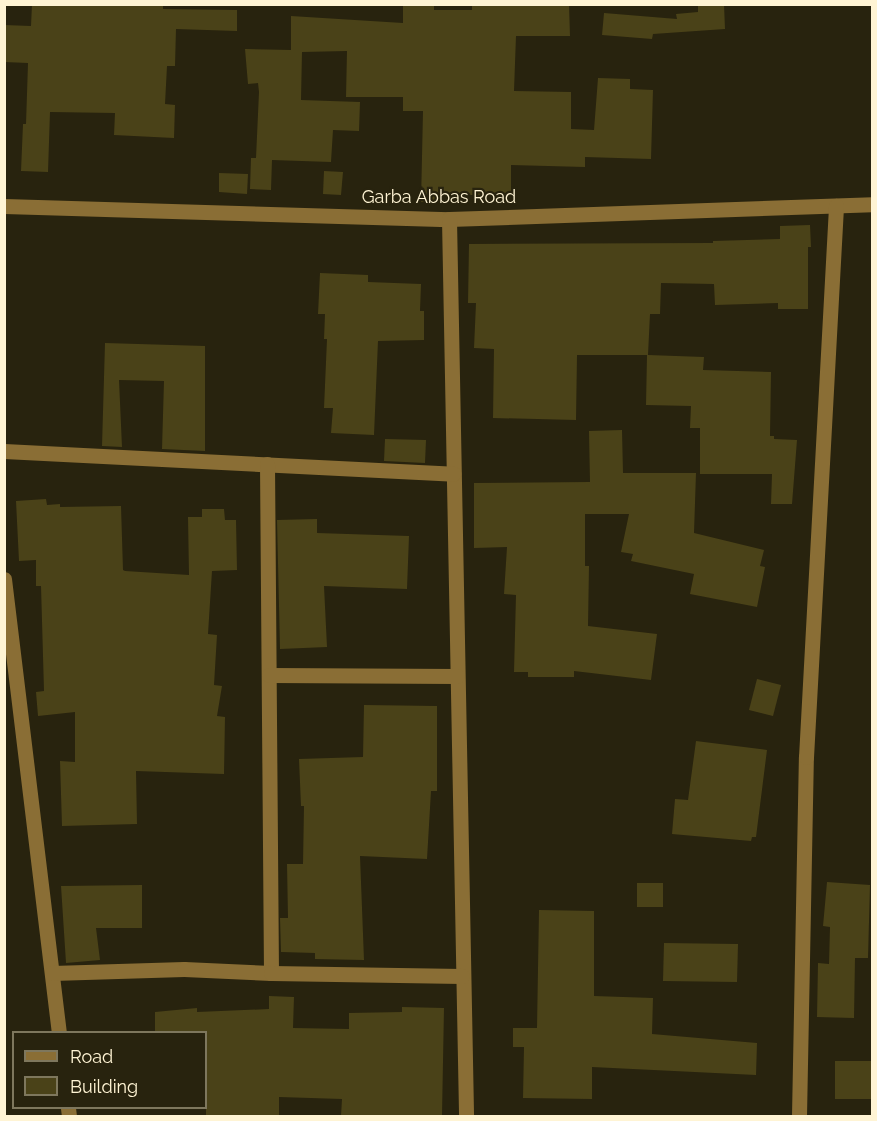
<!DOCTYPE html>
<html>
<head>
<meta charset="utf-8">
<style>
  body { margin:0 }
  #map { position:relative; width:877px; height:1121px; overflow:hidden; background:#28230e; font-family:Raleway,sans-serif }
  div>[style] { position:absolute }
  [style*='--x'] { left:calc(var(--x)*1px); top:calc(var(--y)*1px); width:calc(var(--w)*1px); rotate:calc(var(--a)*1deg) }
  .building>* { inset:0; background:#4a4218 }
  .minor>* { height:15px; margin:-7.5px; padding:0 7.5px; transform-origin:7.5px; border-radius:7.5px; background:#8a6e35 }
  span { translate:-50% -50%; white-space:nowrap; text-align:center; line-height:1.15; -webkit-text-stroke:4.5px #28230e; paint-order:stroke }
  .street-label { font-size:18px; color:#fff4d4 }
  .frame { position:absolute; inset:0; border:6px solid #fff4d4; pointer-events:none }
  .legend { position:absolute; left:12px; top:1031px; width:195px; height:78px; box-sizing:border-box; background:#28230e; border:2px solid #7e775d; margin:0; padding:8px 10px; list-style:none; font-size:18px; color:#fff4d4 }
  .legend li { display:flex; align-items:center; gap:12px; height:30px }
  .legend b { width:30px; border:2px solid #7e775d }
</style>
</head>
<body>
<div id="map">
  <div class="building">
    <i style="clip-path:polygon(32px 4px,163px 4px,163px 9px,237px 10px,237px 31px,176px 29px,175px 66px,167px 66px,165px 104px,175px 105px,174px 138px,114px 135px,115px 113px,50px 112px,48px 172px,21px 171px,23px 124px,26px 124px,28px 63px,4px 62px,4px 25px,31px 26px)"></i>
    <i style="clip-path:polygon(472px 4px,569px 4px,570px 36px,516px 36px,514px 91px,571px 92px,571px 129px,594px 130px,598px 78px,630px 79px,630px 89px,653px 90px,651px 159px,585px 157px,585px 167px,511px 165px,511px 195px,443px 195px,443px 203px,421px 202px,423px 111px,403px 111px,403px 97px,346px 97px,347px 51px,302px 52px,301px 100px,360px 102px,359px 131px,333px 130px,331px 162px,272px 160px,271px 190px,250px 189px,251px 158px,256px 158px,259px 92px,258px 83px,248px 84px,245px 49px,291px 50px,291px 16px,403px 23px,403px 5px,434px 6px,434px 10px,472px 10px)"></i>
    <i style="clip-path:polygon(698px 4px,724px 4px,725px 29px,653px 34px,652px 39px,602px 35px,604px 13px,677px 19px,676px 14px,698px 12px)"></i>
    <i style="clip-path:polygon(324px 171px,343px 172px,341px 195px,323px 194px)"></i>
    <i style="clip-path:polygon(219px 173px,248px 174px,247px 194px,219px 192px)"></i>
    <i style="clip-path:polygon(810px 225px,811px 247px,808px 247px,808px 309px,778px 309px,778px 303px,715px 305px,714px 284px,661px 283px,660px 314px,650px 314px,648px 355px,704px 357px,703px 370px,771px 372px,770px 436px,774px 436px,774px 439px,797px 440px,792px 504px,771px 504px,772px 474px,700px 474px,700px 428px,690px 428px,691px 406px,646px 405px,647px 355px,577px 355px,576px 420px,493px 418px,494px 349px,474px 348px,476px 303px,468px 303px,469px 244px,713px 243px,713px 241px,780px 239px,780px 226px)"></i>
    <i style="clip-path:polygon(320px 273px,368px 275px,368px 282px,421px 284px,420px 311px,424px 311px,424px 340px,378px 341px,374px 435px,331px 433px,333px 408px,324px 408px,327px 339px,324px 339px,325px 314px,318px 314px)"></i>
    <i style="clip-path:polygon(105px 343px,205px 346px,205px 451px,162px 449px,164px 381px,119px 380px,122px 447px,102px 446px)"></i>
    <i style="clip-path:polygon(622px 430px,623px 473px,696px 473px,694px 533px,764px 550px,760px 566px,765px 567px,757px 607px,690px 594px,694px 574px,631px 561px,633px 554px,621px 552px,629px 514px,585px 514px,585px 566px,589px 566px,588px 626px,657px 634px,651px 680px,574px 671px,574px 677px,528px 677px,528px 672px,514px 672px,516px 595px,504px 594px,507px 547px,474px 548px,474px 483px,590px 482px,589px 431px)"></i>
    <i style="clip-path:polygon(385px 439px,426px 440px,425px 463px,384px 461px)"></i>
    <i style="clip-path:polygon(46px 499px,47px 505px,60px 504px,60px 507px,121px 506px,123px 570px,125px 571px,189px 575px,188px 517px,202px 517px,202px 509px,224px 509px,225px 520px,236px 520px,237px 570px,212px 571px,208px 634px,217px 635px,214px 685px,222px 686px,217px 716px,225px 717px,224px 774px,136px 771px,137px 824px,62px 826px,60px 761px,75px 762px,75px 712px,38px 716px,36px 692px,44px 691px,41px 586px,36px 586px,36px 560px,19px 561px,16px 501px)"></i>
    <i style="clip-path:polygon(317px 519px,317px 533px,409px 536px,407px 589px,324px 586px,327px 647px,280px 649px,277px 520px)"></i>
    <i style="clip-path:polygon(757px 679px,781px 685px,773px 716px,749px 710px)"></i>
    <i style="clip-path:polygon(364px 705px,437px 706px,437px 791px,431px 791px,427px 859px,360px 856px,364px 960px,315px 959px,315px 953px,281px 952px,280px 918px,288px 918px,287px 864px,303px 864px,304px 806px,301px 806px,299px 759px,363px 757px)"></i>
    <i style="clip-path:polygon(696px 741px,767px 750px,756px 837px,752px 837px,751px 841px,672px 834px,675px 799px,688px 800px)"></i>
    <i style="clip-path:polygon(827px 882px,870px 885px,868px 958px,855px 958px,854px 1018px,817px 1017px,818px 963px,829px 964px,830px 927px,823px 926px)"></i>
    <i style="clip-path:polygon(637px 883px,663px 883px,663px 907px,637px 907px)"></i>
    <i style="clip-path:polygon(142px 885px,142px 928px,96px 928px,100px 960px,66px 963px,61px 886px)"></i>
    <i style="clip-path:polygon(539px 910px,594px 911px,594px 996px,653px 998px,652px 1034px,757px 1043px,756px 1075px,592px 1067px,592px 1099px,523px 1098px,524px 1047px,513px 1047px,513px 1028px,537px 1028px)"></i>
    <i style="clip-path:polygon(664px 943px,738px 944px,737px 982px,663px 981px)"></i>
    <i style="clip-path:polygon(269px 996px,294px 997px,293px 1028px,349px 1029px,349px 1013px,402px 1012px,402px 1007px,444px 1008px,442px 1116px,341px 1116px,342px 1099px,279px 1097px,279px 1116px,206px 1116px,206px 1032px,155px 1032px,155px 1012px,197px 1008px,197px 1012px,269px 1009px)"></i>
    <i style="clip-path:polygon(835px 1061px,873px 1061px,873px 1099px,835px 1099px)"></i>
  </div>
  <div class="minor">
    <i style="--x:4;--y:206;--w:445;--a:1.7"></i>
    <i style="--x:449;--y:219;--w:423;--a:-2"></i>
    <i style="--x:449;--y:219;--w:897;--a:88.91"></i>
    <i style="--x:4;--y:451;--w:450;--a:2.9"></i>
    <i style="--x:267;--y:464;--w:509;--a:89.55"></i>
    <i style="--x:4;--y:579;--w:456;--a:83.1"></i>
    <i style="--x:269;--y:675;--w:188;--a:0.3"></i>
    <i style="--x:52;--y:973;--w:132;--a:-1.7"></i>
    <i style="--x:184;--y:969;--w:87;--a:2.6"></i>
    <i style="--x:271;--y:973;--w:191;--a:0.9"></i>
    <i style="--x:68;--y:1108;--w:8;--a:83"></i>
    <i style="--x:799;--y:1116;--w:359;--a:-88.9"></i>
    <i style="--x:806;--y:757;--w:552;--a:-86.88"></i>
  </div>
  <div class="street-label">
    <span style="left:439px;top:197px">Garba Abbas Road</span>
  </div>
  <div class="frame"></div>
  <ul class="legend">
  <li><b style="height:8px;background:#8a6e35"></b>Road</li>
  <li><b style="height:16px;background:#4a4218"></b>Building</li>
  </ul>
</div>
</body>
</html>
